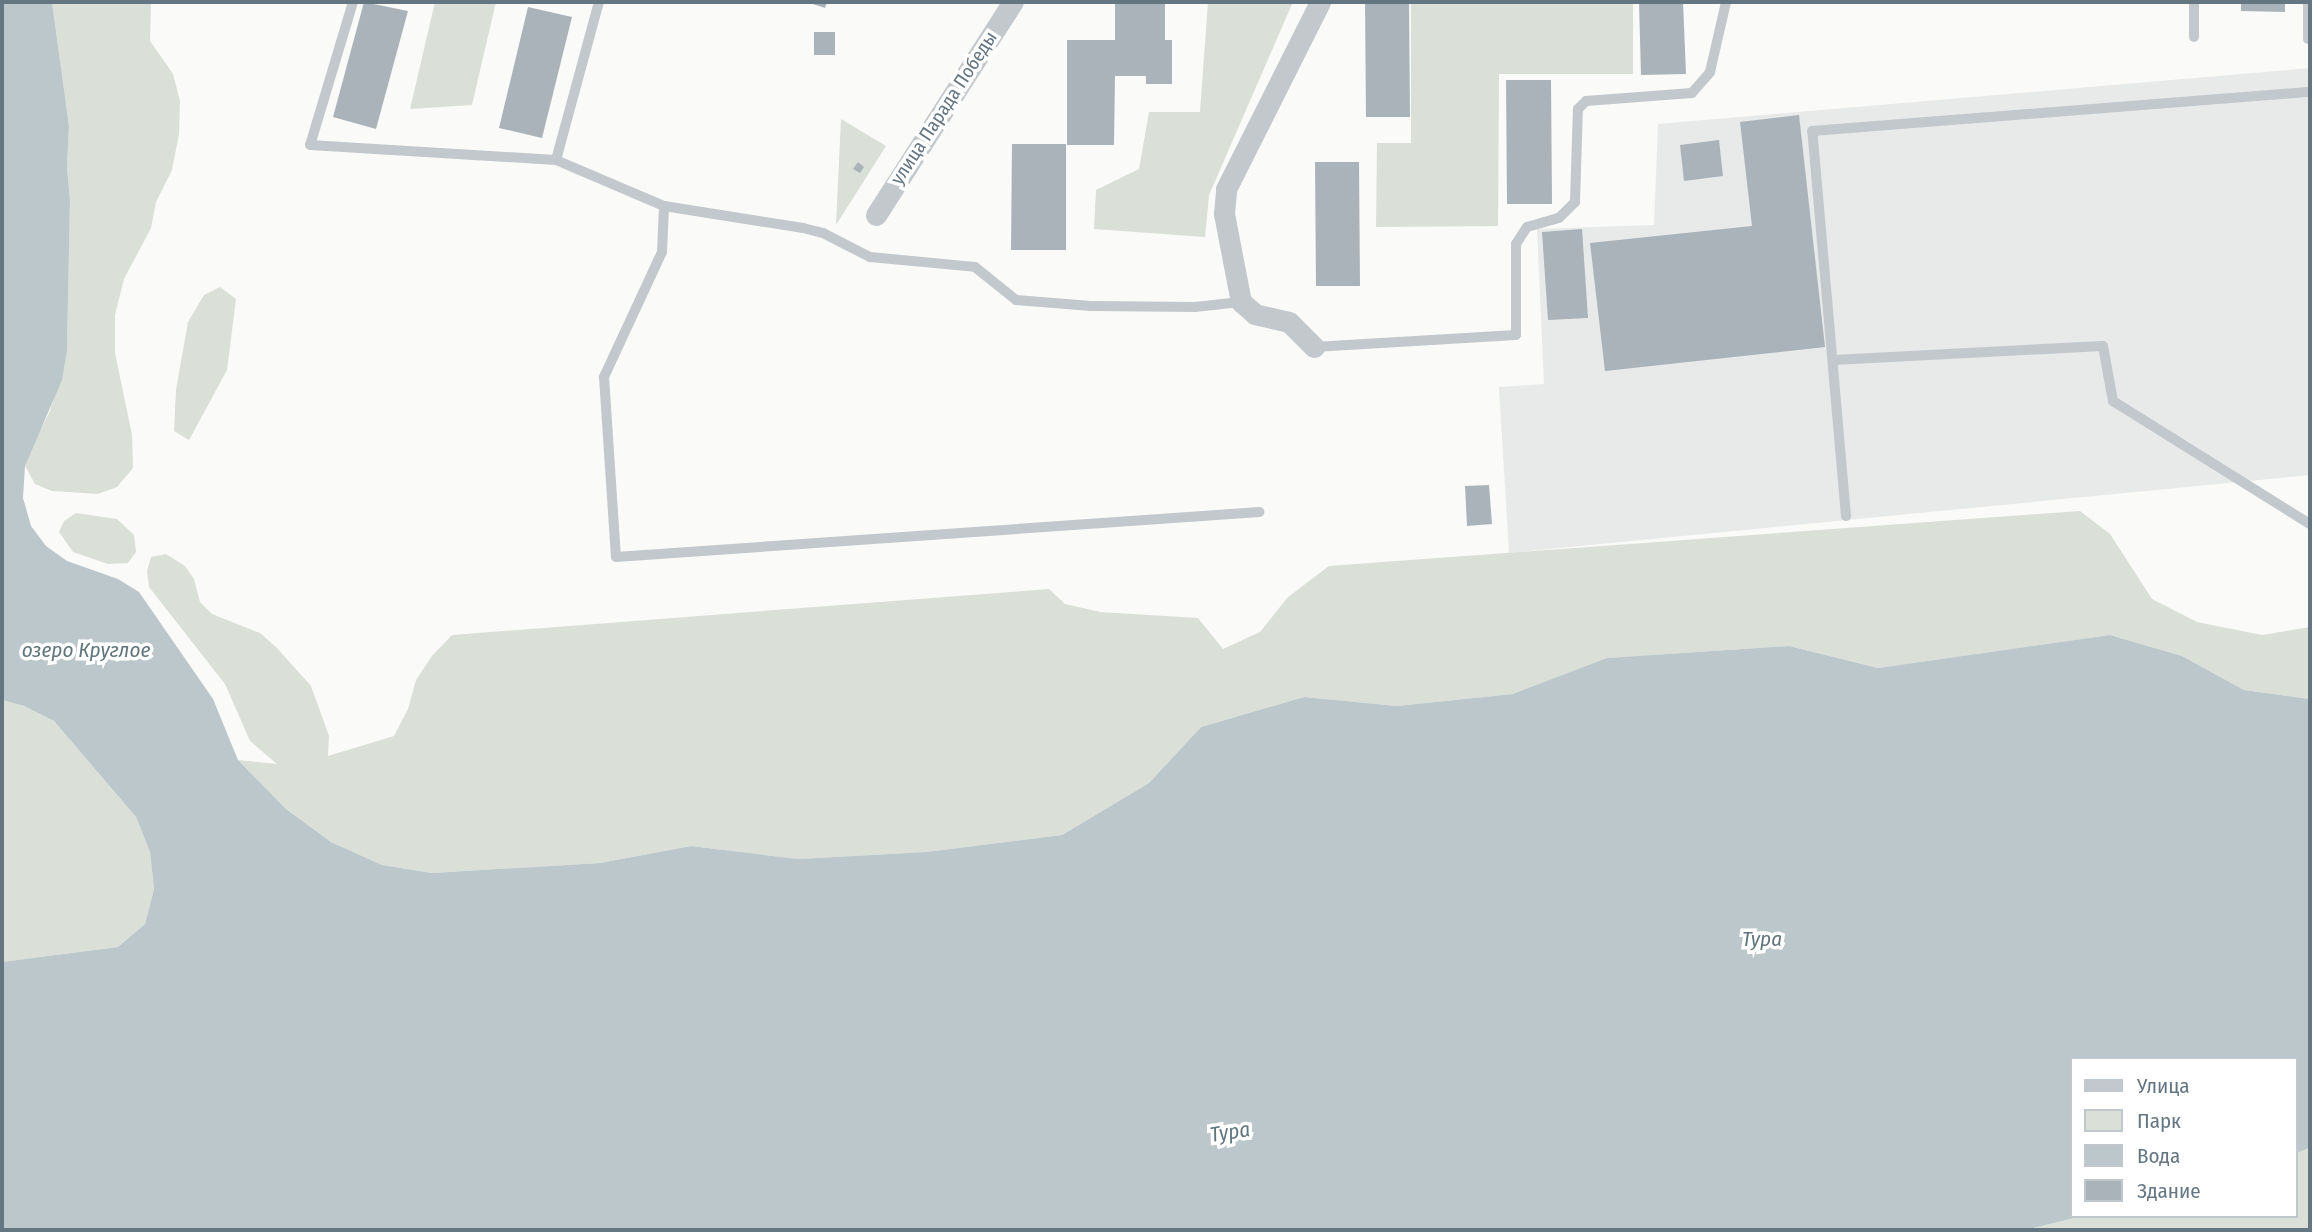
<!DOCTYPE html>
<html>
<head>
<meta charset="utf-8">
<style>
  body { margin:0 }
  #map { position:relative; width:2312px; height:1232px; overflow:hidden; background:#fafaf8; font-family:"Fira Sans Condensed",sans-serif }
  div>[style] { position:absolute }
  [style*='--x'] { left:calc(var(--x)*1px); top:calc(var(--y)*1px); width:calc(var(--w)*1px); rotate:calc(var(--a)*1deg) }
  .built>* { inset:0; background:#e8e9e9 }
  .green>* { inset:0; background:#dadfd7 }
  .water>* { inset:0; background:#bbc7cb }
  .building>* { inset:0; background:#aab3b9 }
  .lane>* { height:10px; margin:-5px; padding:0 5px; transform-origin:5px; border-radius:5px; background:#c3c8cc }
  .street>* { height:21px; margin:-10.5px; padding:0 10.5px; transform-origin:10.5px; border-radius:10.5px; background:#c3c8cc }
  span { translate:-50% -50%; white-space:nowrap; text-align:center; line-height:1.15; -webkit-text-stroke:7px #fff; paint-order:stroke }
  .street-label { font-size:19px; color:#657683 }
  .water-label { font-size:21px; color:#60757c; font-style:italic }
  .frame { position:absolute; inset:0; border:4px solid #657683; pointer-events:none }
  .legend { position:absolute; left:2070px; top:1057px; width:228px; height:161px; box-sizing:border-box; background:#fff; border:2px solid #c1c8cd; margin:0; padding:9px 12px; list-style:none; font-size:21px; color:#657683 }
  .legend li { display:flex; align-items:center; gap:14px; height:35px }
  .legend b { width:35px; border:2px solid #c1c8cd }
</style>
</head>
<body>
<div id="map">
  <div class="built">
    <i style="clip-path:polygon(2310px 68px,2310px 475px,1509px 553px,1499px 387px,1544px 384px,1537px 229px,1654px 225px,1658px 124px)"></i>
  </div>
  <div class="green">
    <i style="clip-path:polygon(52px 2px,151px 2px,150px 41px,173px 74px,180px 101px,179px 134px,172px 170px,156px 202px,151px 228px,124px 279px,115px 315px,115px 353px,132px 435px,133px 468px,117px 487px,98px 494px,52px 491px,35px 484px,25px 466px,30px 450px,50px 411px,67px 350px,70px 200px,67px 167px,69px 126px)"></i>
    <i style="clip-path:polygon(435px 2px,496px 2px,472px 105px,410px 109px)"></i>
    <i style="clip-path:polygon(1208px 2px,1293px 2px,1209px 195px,1205px 237px,1094px 229px,1096px 190px,1139px 169px,1149px 112px,1200px 112px)"></i>
    <i style="clip-path:polygon(1411px 2px,1633px 2px,1633px 74px,1499px 74px,1498px 226px,1376px 227px,1377px 143px,1411px 143px)"></i>
    <i style="clip-path:polygon(841px 119px,886px 146px,836px 225px)"></i>
    <i style="clip-path:polygon(220px 287px,236px 299px,227px 370px,189px 440px,174px 431px,176px 390px,188px 322px,204px 295px)"></i>
    <i style="clip-path:polygon(2080px 511px,2110px 534px,2152px 599px,2197px 622px,2262px 635px,2310px 627px,2310px 699px,2244px 690px,2182px 656px,2110px 635px,1878px 668px,1789px 646px,1608px 658px,1514px 694px,1397px 706px,1304px 697px,1201px 727px,1149px 783px,1062px 835px,926px 852px,798px 859px,691px 846px,600px 863px,432px 873px,382px 865px,331px 842px,286px 809px,238px 760px,277px 764px,250px 741px,225px 684px,149px 587px,147px 571px,151px 557px,166px 554px,185px 566px,194px 579px,200px 602px,212px 614px,260px 633px,276px 647px,311px 686px,329px 736px,328px 756px,394px 736px,408px 709px,416px 680px,432px 656px,452px 635px,1049px 589px,1065px 604px,1100px 612px,1198px 618px,1223px 649px,1260px 632px,1288px 597px,1329px 566px)"></i>
    <i style="clip-path:polygon(76px 513px,117px 519px,134px 535px,136px 552px,128px 563px,108px 564px,73px 552px,59px 532px,64px 521px)"></i>
    <i style="clip-path:polygon(2px 700px,24px 706px,54px 721px,136px 817px,150px 852px,154px 889px,145px 924px,118px 947px,2px 962px)"></i>
    <i style="clip-path:polygon(2310px 1148px,2310px 1229px,2029px 1229px,2083px 1216px,2296px 1216px,2296px 1153px)"></i>
  </div>
  <div class="water">
    <i style="clip-path:polygon(2px 2px,52px 2px,69px 126px,67px 167px,70px 200px,67px 350px,62px 380px,25px 466px,23px 498px,31px 526px,46px 546px,67px 561px,118px 579px,139px 592px,213px 699px,238px 760px,286px 809px,331px 842px,382px 865px,432px 873px,600px 863px,691px 846px,798px 859px,926px 852px,1062px 835px,1149px 783px,1201px 727px,1304px 697px,1397px 706px,1513px 694px,1607px 658px,1789px 646px,1878px 668px,2110px 635px,2182px 656px,2244px 690px,2310px 699px,2310px 1148px,2296px 1153px,2296px 1059px,2072px 1059px,2072px 1216px,2083px 1216px,2029px 1229px,2px 1230px,2px 962px,118px 947px,145px 924px,154px 889px,150px 852px,136px 817px,54px 721px,24px 706px,2px 700px)"></i>
  </div>
  <div class="building">
    <i style="clip-path:polygon(364px 2px,408px 11px,376px 129px,333px 117px)"></i>
    <i style="clip-path:polygon(807px 2px,827px 2px,825px 8px)"></i>
    <i style="clip-path:polygon(1115px 2px,1165px 2px,1165px 40px,1172px 40px,1172px 84px,1146px 84px,1146px 76px,1115px 76px,1114px 145px,1067px 145px,1067px 40px,1115px 40px)"></i>
    <i style="clip-path:polygon(1365px 2px,1409px 2px,1410px 117px,1366px 117px)"></i>
    <i style="clip-path:polygon(1639px 2px,1683px 2px,1686px 74px,1641px 75px)"></i>
    <i style="clip-path:polygon(2241px 2px,2285px 2px,2285px 12px,2241px 11px)"></i>
    <i style="clip-path:polygon(528px 7px,572px 17px,542px 138px,499px 128px)"></i>
    <i style="clip-path:polygon(814px 32px,835px 32px,835px 55px,814px 55px)"></i>
    <i style="clip-path:polygon(1506px 80px,1551px 80px,1552px 204px,1507px 204px)"></i>
    <i style="clip-path:polygon(1799px 115px,1825px 347px,1605px 371px,1590px 243px,1752px 226px,1740px 122px)"></i>
    <i style="clip-path:polygon(1719px 140px,1723px 176px,1684px 181px,1680px 145px)"></i>
    <i style="clip-path:polygon(1012px 144px,1066px 144px,1066px 250px,1011px 250px)"></i>
    <i style="clip-path:polygon(858px 162px,864px 167px,860px 173px,853px 169px)"></i>
    <i style="clip-path:polygon(1315px 162px,1359px 162px,1360px 286px,1316px 286px)"></i>
    <i style="clip-path:polygon(1582px 229px,1588px 318px,1548px 320px,1542px 232px)"></i>
    <i style="clip-path:polygon(1489px 485px,1492px 524px,1467px 526px,1465px 486px)"></i>
  </div>
  <div class="lane">
    <i style="--x:353;--y:2;--w:149;--a:106.7"></i>
    <i style="--x:310;--y:145;--w:246;--a:3.5"></i>
    <i style="--x:556;--y:160;--w:117;--a:23.1"></i>
    <i style="--x:664;--y:206;--w:141;--a:9"></i>
    <i style="--x:803;--y:228;--w:21;--a:14"></i>
    <i style="--x:823;--y:233;--w:53;--a:27.1"></i>
    <i style="--x:870;--y:257;--w:105;--a:5.4"></i>
    <i style="--x:975;--y:267;--w:53;--a:38.8"></i>
    <i style="--x:1016;--y:300;--w:75;--a:4.6"></i>
    <i style="--x:1091;--y:306;--w:104;--a:0.6"></i>
    <i style="--x:1195;--y:307;--w:46;--a:-6.2"></i>
    <i style="--x:2308;--y:2;--w:37;--a:90"></i>
    <i style="--x:2194;--y:37;--w:35;--a:-90"></i>
    <i style="--x:556;--y:160;--w:164;--a:-74.8"></i>
    <i style="--x:664;--y:206;--w:46;--a:92.5"></i>
    <i style="--x:662;--y:252;--w:138;--a:114.9"></i>
    <i style="--x:604;--y:377;--w:180;--a:86.2"></i>
    <i style="--x:616;--y:557;--w:645;--a:-4"></i>
    <i style="--x:1314;--y:347;--w:202;--a:-3.4"></i>
    <i style="--x:1516;--y:335;--w:91;--a:-90"></i>
    <i style="--x:1516;--y:244;--w:20;--a:-57"></i>
    <i style="--x:1527;--y:227;--w:33;--a:-16"></i>
    <i style="--x:1559;--y:218;--w:23;--a:-45"></i>
    <i style="--x:1575;--y:202;--w:93;--a:-88.2"></i>
    <i style="--x:1578;--y:109;--w:11;--a:-45"></i>
    <i style="--x:1586;--y:101;--w:106;--a:-4.3"></i>
    <i style="--x:1692;--y:93;--w:28;--a:-49"></i>
    <i style="--x:1710;--y:72;--w:72;--a:-77.1"></i>
    <i style="--x:1834;--y:360;--w:269;--a:-3"></i>
    <i style="--x:2103;--y:346;--w:56;--a:79.7"></i>
    <i style="--x:2113;--y:401;--w:232;--a:32"></i>
    <i style="--x:1846;--y:516;--w:386;--a:-95"></i>
    <i style="--x:1812;--y:131;--w:500;--a:-4.5"></i>
  </div>
  <div class="street">
    <i style="--x:876;--y:215;--w:253;--a:-57.3"></i>
    <i style="--x:1314;--y:347;--w:35;--a:-135"></i>
    <i style="--x:1289;--y:322;--w:35;--a:-167"></i>
    <i style="--x:1255;--y:314;--w:18;--a:-139"></i>
    <i style="--x:1241;--y:302;--w:90;--a:-100.9"></i>
    <i style="--x:1224;--y:214;--w:25;--a:-85"></i>
    <i style="--x:1226;--y:189;--w:209;--a:-63.3"></i>
  </div>
  <div class="street-label">
    <span style="left:944px;top:108px;rotate:-57deg">улица Парада Победы</span>
  </div>
  <div class="water-label">
    <span style="left:86px;top:650px">озеро Круглое</span>
    <span style="left:1762px;top:939px">Тура</span>
    <span style="left:1230px;top:1132px;rotate:-9deg">Тура</span>
  </div>
  <div class="frame"></div>
  <ul class="legend">
  <li><b style="height:9px;background:#c3c8cc"></b>Улица</li>
  <li><b style="height:19px;background:#dadfd7"></b>Парк</li>
  <li><b style="height:19px;background:#bbc7cb"></b>Вода</li>
  <li><b style="height:19px;background:#aab3b9"></b>Здание</li>
  </ul>
</div>
</body>
</html>
